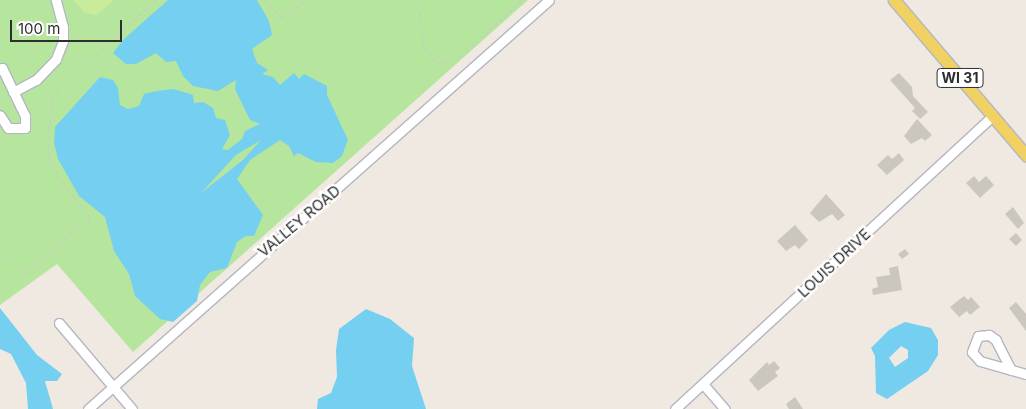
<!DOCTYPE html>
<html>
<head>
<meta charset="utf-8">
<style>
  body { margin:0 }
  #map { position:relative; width:1026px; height:409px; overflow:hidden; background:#efe9e1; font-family:Inter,sans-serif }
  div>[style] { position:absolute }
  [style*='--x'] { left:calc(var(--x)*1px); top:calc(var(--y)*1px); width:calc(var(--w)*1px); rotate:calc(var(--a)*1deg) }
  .green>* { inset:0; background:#b6e59e }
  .pitch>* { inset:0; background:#c9ec9a }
  .water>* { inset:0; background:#75cff0 }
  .building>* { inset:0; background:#cbc7bf }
  .path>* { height:1px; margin-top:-0.5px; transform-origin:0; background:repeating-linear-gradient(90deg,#c9c9c9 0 4px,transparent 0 6.5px) }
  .roads { filter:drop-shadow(1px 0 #b4b7c1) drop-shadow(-1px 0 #b4b7c1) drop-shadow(0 1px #b4b7c1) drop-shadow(0 -1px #b4b7c1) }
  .minor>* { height:9px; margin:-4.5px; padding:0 4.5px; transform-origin:4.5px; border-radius:4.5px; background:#fff }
  .major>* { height:11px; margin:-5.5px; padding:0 5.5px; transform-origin:5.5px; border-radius:5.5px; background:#f2d163 }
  span { translate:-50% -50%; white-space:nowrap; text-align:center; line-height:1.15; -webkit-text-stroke:5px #fff; paint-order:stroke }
  .shield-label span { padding:1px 4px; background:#fff; border:1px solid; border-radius:4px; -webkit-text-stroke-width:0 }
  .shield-label { font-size:14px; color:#2e2e2e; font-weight:700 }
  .street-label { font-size:15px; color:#2e2e2e }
  .scale { position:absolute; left:10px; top:20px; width:112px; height:22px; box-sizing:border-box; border:2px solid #2e2e2e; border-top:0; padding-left:6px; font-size:15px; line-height:18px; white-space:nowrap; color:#2e2e2e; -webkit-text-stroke:4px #fff; paint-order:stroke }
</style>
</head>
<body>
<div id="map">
  <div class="green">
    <i style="clip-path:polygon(0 0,528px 0,133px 352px,57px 264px,0 305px)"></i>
  </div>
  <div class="pitch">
    <i style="clip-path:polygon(73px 0,114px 0,96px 15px,85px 13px)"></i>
  </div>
  <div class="water">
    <i style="clip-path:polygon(evenodd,168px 0,257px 0,269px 21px,272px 35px,252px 49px,257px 63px,268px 70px,262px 74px,273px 77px,280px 85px,294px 73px,299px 79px,304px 74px,327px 86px,327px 95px,348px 140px,342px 156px,333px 163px,316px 162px,298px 153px,294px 156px,289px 146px,280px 140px,250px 160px,237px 179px,263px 215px,254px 236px,246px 236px,237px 242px,227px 268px,210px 272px,200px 285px,197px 301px,173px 322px,160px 319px,135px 296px,129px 274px,114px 251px,105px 217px,79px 196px,58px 159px,54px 143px,55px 127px,100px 77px,113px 80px,118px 88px,120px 105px,128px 109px,139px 106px,144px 94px,157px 91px,174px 89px,193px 95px,194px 103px,203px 102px,213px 108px,216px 118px,225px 120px,230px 135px,222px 149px,228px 150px,242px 139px,245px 131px,260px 124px,250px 120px,235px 89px,236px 80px,218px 91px,193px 86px,183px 76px,176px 61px,166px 62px,156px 53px,136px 64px,126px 64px,113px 53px,124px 39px,168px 0,261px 140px,243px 160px,201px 193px,236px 155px,261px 140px)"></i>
    <i style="clip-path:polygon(0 308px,37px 355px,62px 374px,57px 381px,45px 381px,53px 409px,28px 409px,26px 383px,11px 354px,0 349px)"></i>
    <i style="clip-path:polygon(366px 309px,390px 319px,414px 338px,412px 366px,426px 409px,317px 409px,318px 399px,331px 393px,337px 377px,336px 350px,339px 329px)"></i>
    <i style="clip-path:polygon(evenodd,905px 322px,931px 328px,938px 340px,938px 355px,928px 371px,887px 399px,876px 393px,875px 356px,871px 348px,889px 330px,905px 322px,901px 346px,908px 350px,908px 358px,895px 367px,889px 358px,901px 346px)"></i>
  </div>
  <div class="building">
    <i style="clip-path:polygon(899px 73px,912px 87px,913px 96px,928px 112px,920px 119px,912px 111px,915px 108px,890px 80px)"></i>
    <i style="clip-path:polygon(917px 119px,932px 135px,925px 141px,922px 138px,911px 144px,904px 136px)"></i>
    <i style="clip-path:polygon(899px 153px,904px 160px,887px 175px,877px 165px,888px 155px,892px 159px)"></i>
    <i style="clip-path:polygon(974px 176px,979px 182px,986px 176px,994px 185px,980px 198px,966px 183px)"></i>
    <i style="clip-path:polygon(826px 194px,845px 215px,838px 221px,832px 214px,819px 222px,810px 213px)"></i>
    <i style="clip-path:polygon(1013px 207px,1024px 223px,1018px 229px,1005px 214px)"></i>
    <i style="clip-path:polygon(795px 225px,808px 240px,799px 249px,795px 245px,786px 251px,777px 241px)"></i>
    <i style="clip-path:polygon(1016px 233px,1022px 240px,1016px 246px,1009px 239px)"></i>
    <i style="clip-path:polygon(905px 249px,909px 254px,902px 259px,898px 254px)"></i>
    <i style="clip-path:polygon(898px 266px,902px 290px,873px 295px,872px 289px,878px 287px,876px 277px,890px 275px,889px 268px)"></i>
    <i style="clip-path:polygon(964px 296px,968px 300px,971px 297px,980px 307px,970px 315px,967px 311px,959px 317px,950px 307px)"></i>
    <i style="clip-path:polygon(1016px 302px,1026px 314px,1026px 331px,1009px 308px)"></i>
    <i style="clip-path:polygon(774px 361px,780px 368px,775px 372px,778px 376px,758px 391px,749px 380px,767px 362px,769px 365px)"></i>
    <i style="clip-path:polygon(795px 397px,803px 409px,789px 409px,786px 404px)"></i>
  </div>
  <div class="path">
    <i style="--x:266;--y:0;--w:22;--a:51"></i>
    <i style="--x:280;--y:17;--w:33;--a:-31"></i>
    <i style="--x:413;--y:0;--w:15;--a:62"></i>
    <i style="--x:420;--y:13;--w:35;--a:83"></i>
    <i style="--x:424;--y:48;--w:22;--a:47"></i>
    <i style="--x:439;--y:64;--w:23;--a:-20"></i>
    <i style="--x:461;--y:56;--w:83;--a:-42.6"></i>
    <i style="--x:0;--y:251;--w:34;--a:43"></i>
    <i style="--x:25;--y:274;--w:61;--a:-42.3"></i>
    <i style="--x:70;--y:233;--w:20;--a:-27"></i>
    <i style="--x:88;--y:224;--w:7;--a:-74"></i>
    <i style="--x:90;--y:217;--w:43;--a:-129.3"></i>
    <i style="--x:63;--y:184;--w:29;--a:-119"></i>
    <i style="--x:49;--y:159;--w:23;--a:-92"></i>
    <i style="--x:48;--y:136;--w:38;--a:-83"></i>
    <i style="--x:53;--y:98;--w:9;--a:-63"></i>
    <i style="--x:57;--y:90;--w:134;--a:-42.3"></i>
  </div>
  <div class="roads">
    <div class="minor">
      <i style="--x:0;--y:70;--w:3;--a:-45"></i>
      <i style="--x:2;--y:68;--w:53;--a:64.4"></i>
      <i style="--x:25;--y:116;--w:12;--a:90"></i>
      <i style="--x:25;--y:128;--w:17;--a:180"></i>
      <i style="--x:8;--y:128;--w:15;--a:-122"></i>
      <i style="--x:13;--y:92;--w:26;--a:-28"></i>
      <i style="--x:36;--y:80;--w:29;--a:-46"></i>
      <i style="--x:56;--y:59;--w:19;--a:-69"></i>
      <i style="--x:63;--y:41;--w:14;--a:-90"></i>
      <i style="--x:63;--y:27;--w:28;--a:-105"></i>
      <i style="--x:59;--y:323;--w:113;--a:49.7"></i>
      <i style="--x:1011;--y:370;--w:34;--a:-117"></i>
      <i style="--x:996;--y:340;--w:9;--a:-144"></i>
      <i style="--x:989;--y:335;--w:11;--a:175"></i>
      <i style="--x:978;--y:336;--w:17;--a:111"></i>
      <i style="--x:972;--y:352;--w:12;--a:48"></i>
      <i style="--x:980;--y:361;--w:48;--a:15.8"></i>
      <i style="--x:703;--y:384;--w:33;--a:49"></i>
      <i style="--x:88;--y:409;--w:616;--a:-41.58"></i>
      <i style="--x:675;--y:409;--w:432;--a:-42.7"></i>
    </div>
    <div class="major">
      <i style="--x:894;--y:0;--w:204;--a:49.6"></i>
    </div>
  </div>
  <div class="shield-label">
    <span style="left:960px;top:78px">WI 31</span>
  </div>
  <div class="street-label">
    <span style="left:299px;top:221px;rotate:-40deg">VALLEY ROAD</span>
    <span style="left:834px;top:263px;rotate:-43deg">LOUIS DRIVE</span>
  </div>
  <div class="scale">100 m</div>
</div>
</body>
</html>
